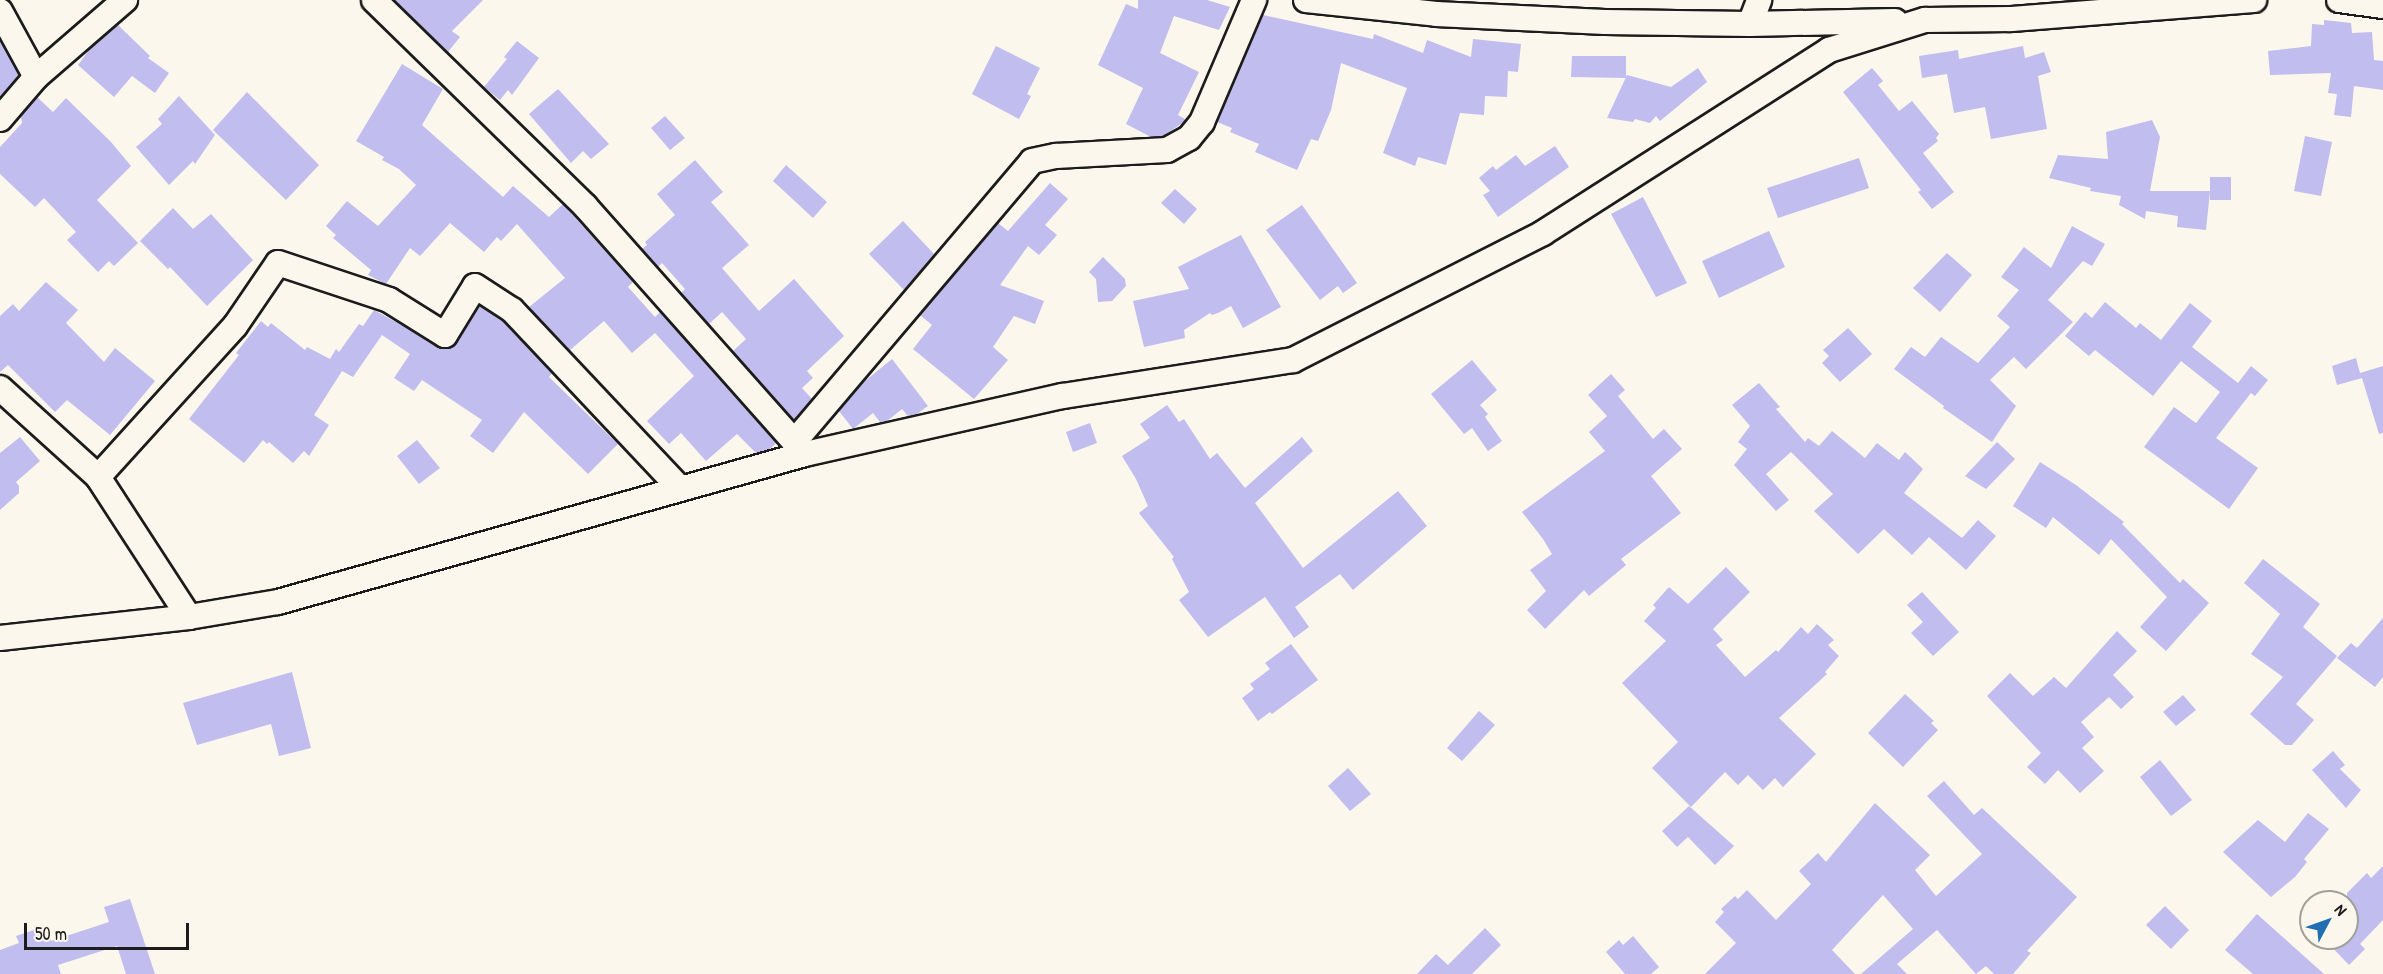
<!DOCTYPE html>
<html>
<head>
<meta charset="utf-8">
<style>
  body { margin:0 }
  #map { position:relative; width:2383px; height:974px; overflow:hidden; background:#fbf7ec; font-family:"Patrick Hand",sans-serif }
  div>[style] { position:absolute }
  [style*='--x'] { left:calc(var(--x)*1px); top:calc(var(--y)*1px); width:calc(var(--w)*1px); rotate:calc(var(--a)*1deg) }
  .building>* { inset:0; background:#c1bdef }
  .roads { filter:drop-shadow(2px 0 #1c1c1c) drop-shadow(-2px 0 #1c1c1c) drop-shadow(0 2px #1c1c1c) drop-shadow(0 -2px #1c1c1c) }
  .street>* { height:24px; margin:-12px; padding:0 12px; transform-origin:12px; border-radius:12px; background:#fbf7ec }
  span { translate:-50% -50%; white-space:nowrap; text-align:center; line-height:1.15; -webkit-text-stroke:6px #fbf7ec; paint-order:stroke }
  .north { position:absolute; left:2299px; top:890px; width:60px; height:60px; box-sizing:border-box; background:#fbf7ec; border:2px solid #a29f99; border-radius:50%; rotate:49deg; font-size:16px; font-weight:700; line-height:24px; text-align:center; color:#1c1c1c }
  .north::after { content:''; display:block; margin:auto; width:21px; height:27px; background:#1f6fb2; clip-path:polygon(50% 0,100% 100%,50% 72%,0 100%) }
  .scale { position:absolute; left:24px; top:923px; width:165px; height:27px; box-sizing:border-box; border:3px solid #1c1c1c; border-top:0; padding-left:8px; font-size:18px; line-height:21px; white-space:nowrap; color:#1c1c1c; -webkit-text-stroke:4px #fbf7ec; paint-order:stroke }
</style>
</head>
<body>
<div id="map">
  <div class="building">
    <i style="clip-path:polygon(394px 0,483px 0,452px 31px,460px 37px,448px 52px)"></i>
    <i style="clip-path:polygon(1138px 0,1207px 0,1230px 7px,1219px 30px,1174px 16px,1160px 53px,1199px 72px,1178px 115px,1185px 119px,1184px 122px,1163px 136px,1151px 137px,1126px 124px,1143px 88px,1098px 65px,1126px 4px,1138px 9px)"></i>
    <i style="clip-path:polygon(1263px 15px,1373px 39px,1374px 34px,1423px 53px,1427px 40px,1471px 57px,1473px 39px,1521px 44px,1518px 72px,1508px 71px,1507px 97px,1485px 96px,1484px 115px,1460px 113px,1446px 165px,1418px 157px,1415px 166px,1383px 153px,1407px 88px,1341px 63px,1331px 110px,1318px 141px,1311px 139px,1297px 170px,1255px 152px,1259px 144px,1230px 132px,1232px 128px,1217px 122px)"></i>
    <i style="clip-path:polygon(2324px 20px,2351px 23px,2352px 33px,2372px 32px,2374px 60px,2383px 61px,2383px 90px,2354px 86px,2351px 117px,2334px 115px,2337px 94px,2328px 93px,2331px 73px,2270px 75px,2268px 51px,2311px 46px,2312px 24px,2324px 25px)"></i>
    <i style="clip-path:polygon(118px 25px,150px 56px,148px 58px,169px 73px,155px 93px,132px 76px,114px 97px,78px 65px,90px 49px)"></i>
    <i style="clip-path:polygon(0 41px,19px 75px,0 97px)"></i>
    <i style="clip-path:polygon(517px 41px,539px 58px,512px 95px,508px 90px,500px 100px,484px 87px,507px 59px,504px 57px)"></i>
    <i style="clip-path:polygon(996px 46px,1040px 68px,1027px 94px,1031px 96px,1019px 119px,972px 94px)"></i>
    <i style="clip-path:polygon(2023px 46px,2025px 58px,2044px 52px,2051px 72px,2038px 76px,2047px 129px,1991px 139px,1985px 107px,1954px 113px,1947px 74px,1922px 78px,1919px 56px,1958px 50px,1959px 59px)"></i>
    <i style="clip-path:polygon(1572px 56px,1626px 56px,1626px 78px,1571px 77px)"></i>
    <i style="clip-path:polygon(402px 64px,443px 89px,422px 125px,503px 197px,513px 186px,549px 217px,563px 204px,633px 282px,628px 287px,655px 317px,660px 312px,776px 443px,770px 449px,756px 453px,737px 434px,706px 461px,681px 433px,669px 444px,647px 421px,694px 376px,655px 333px,632px 353px,604px 321px,570px 350px,529px 307px,565px 278px,517px 224px,501px 241px,497px 237px,484px 252px,450px 223px,420px 256px,410px 248px,386px 284px,368px 275px,371px 270px,333px 238px,336px 235px,326px 226px,347px 201px,378px 226px,416px 185px,399px 169px,382px 160px,384px 157px,356px 141px)"></i>
    <i style="clip-path:polygon(1698px 68px,1707px 82px,1660px 121px,1656px 116px,1650px 123px,1635px 119px,1633px 122px,1607px 118px,1627px 75px,1671px 87px)"></i>
    <i style="clip-path:polygon(1872px 68px,1883px 81px,1878px 85px,1899px 111px,1912px 101px,1939px 134px,1936px 138px,1938px 141px,1923px 153px,1954px 192px,1932px 209px,1918px 192px,1921px 190px,1843px 92px)"></i>
    <i style="clip-path:polygon(558px 89px,609px 144px,591px 159px,583px 151px,571px 163px,529px 114px)"></i>
    <i style="clip-path:polygon(247px 92px,319px 165px,286px 200px,213px 130px)"></i>
    <i style="clip-path:polygon(179px 96px,215px 135px,195px 164px,193px 161px,169px 185px,136px 147px,162px 124px,158px 119px)"></i>
    <i style="clip-path:polygon(37px 97px,53px 112px,66px 98px,111px 142px,131px 166px,97px 200px,138px 243px,114px 266px,109px 261px,98px 272px,67px 240px,76px 232px,44px 198px,35px 207px,0 174px,0 147px,22px 123px,21px 117px)"></i>
    <i style="clip-path:polygon(665px 116px,685px 138px,670px 150px,651px 128px)"></i>
    <i style="clip-path:polygon(2152px 120px,2160px 137px,2150px 191px,2210px 191px,2206px 230px,2177px 227px,2178px 216px,2146px 211px,2145px 219px,2119px 205px,2121px 196px,2090px 191px,2091px 188px,2049px 178px,2058px 155px,2108px 159px,2106px 132px)"></i>
    <i style="clip-path:polygon(2305px 136px,2332px 142px,2321px 196px,2294px 191px)"></i>
    <i style="clip-path:polygon(1555px 146px,1569px 167px,1498px 217px,1483px 195px,1490px 191px,1479px 178px,1493px 166px,1496px 170px,1516px 155px,1525px 166px)"></i>
    <i style="clip-path:polygon(1859px 158px,1869px 188px,1778px 218px,1767px 188px)"></i>
    <i style="clip-path:polygon(695px 160px,723px 192px,711px 202px,749px 245px,722px 268px,759px 311px,794px 279px,844px 336px,807px 371px,813px 378px,802px 388px,812px 399px,794px 420px,733px 351px,746px 339px,722px 312px,709px 324px,681px 293px,685px 289px,662px 263px,658px 267px,642px 249px,647px 245px,645px 242px,675px 215px,657px 194px)"></i>
    <i style="clip-path:polygon(786px 165px,827px 202px,813px 218px,773px 181px)"></i>
    <i style="clip-path:polygon(2210px 177px,2231px 177px,2231px 200px,2210px 200px)"></i>
    <i style="clip-path:polygon(1050px 183px,1068px 199px,1045px 225px,1057px 235px,1039px 255px,1028px 246px,1000px 285px,1044px 301px,1035px 324px,1014px 316px,993px 347px,1008px 360px,974px 399px,913px 349px,932px 325px,920px 315px,998px 223px,1008px 231px)"></i>
    <i style="clip-path:polygon(1175px 189px,1197px 209px,1184px 224px,1161px 203px)"></i>
    <i style="clip-path:polygon(1643px 197px,1687px 283px,1656px 297px,1611px 214px)"></i>
    <i style="clip-path:polygon(1302px 205px,1357px 283px,1343px 293px,1338px 286px,1320px 300px,1266px 230px)"></i>
    <i style="clip-path:polygon(173px 208px,193px 229px,211px 214px,253px 260px,207px 306px,170px 267px,168px 269px,140px 241px)"></i>
    <i style="clip-path:polygon(903px 221px,934px 254px,904px 290px,869px 254px)"></i>
    <i style="clip-path:polygon(2072px 226px,2105px 244px,2092px 266px,2083px 261px,2048px 300px,2073px 322px,2026px 369px,2014px 357px,1990px 380px,2016px 406px,1992px 442px,1943px 408px,1944px 406px,1894px 369px,1911px 347px,1925px 357px,1941px 337px,1978px 363px,2010px 327px,1997px 316px,2019px 290px,2001px 277px,2024px 247px,2051px 268px)"></i>
    <i style="clip-path:polygon(1769px 231px,1785px 267px,1719px 298px,1702px 261px)"></i>
    <i style="clip-path:polygon(1241px 235px,1281px 307px,1243px 328px,1231px 306px,1218px 313px,1212px 315px,1210px 313px,1184px 330px,1185px 338px,1144px 347px,1133px 301px,1189px 289px,1178px 267px)"></i>
    <i style="clip-path:polygon(1947px 253px,1972px 275px,1940px 312px,1913px 288px)"></i>
    <i style="clip-path:polygon(1103px 257px,1125px 279px,1126px 286px,1112px 301px,1098px 302px,1096px 279px,1089px 272px)"></i>
    <i style="clip-path:polygon(46px 282px,78px 310px,66px 323px,104px 362px,115px 348px,155px 381px,110px 435px,67px 400px,55px 412px,8px 365px,0 372px,0 316px,13px 304px,19px 311px)"></i>
    <i style="clip-path:polygon(2105px 302px,2136px 328px,2140px 323px,2161px 340px,2190px 303px,2212px 321px,2192px 347px,2238px 383px,2251px 366px,2268px 380px,2255px 396px,2251px 393px,2216px 438px,2258px 468px,2229px 509px,2144px 447px,2174px 407px,2196px 423px,2220px 392px,2181px 361px,2153px 396px,2095px 350px,2089px 356px,2065px 336px,2085px 312px,2092px 318px)"></i>
    <i style="clip-path:polygon(480px 306px,503px 321px,552px 373px,549px 377px,618px 444px,588px 474px,524px 412px,493px 453px,470px 436px,482px 420px,422px 380px,414px 391px,394px 378px,410px 354px,382px 335px,353px 377px,342px 371px,314px 415px,329px 425px,309px 456px,304px 451px,293px 463px,269px 442px,267px 444px,263px 440px,244px 463px,189px 419px,239px 355px,236px 353px,261px 321px,268px 327px,271px 323px,305px 350px,307px 347px,330px 359px,336px 349px,339px 352px,359px 324px,363px 326px,374px 310px,445px 349px,457px 342px)"></i>
    <i style="clip-path:polygon(1848px 328px,1872px 354px,1840px 382px,1822px 363px,1829px 356px,1823px 350px)"></i>
    <i style="clip-path:polygon(2356px 358px,2360px 373px,2383px 366px,2383px 433px,2379px 434px,2362px 378px,2337px 385px,2332px 366px)"></i>
    <i style="clip-path:polygon(892px 359px,928px 406px,917px 414px,908px 416px,902px 409px,887px 421px,880px 422px,873px 413px,853px 429px,839px 411px,865px 381px)"></i>
    <i style="clip-path:polygon(1472px 360px,1497px 390px,1480px 405px,1488px 414px,1485px 417px,1502px 441px,1488px 451px,1472px 428px,1464px 434px,1431px 394px)"></i>
    <i style="clip-path:polygon(1611px 374px,1625px 390px,1618px 396px,1653px 439px,1664px 429px,1682px 449px,1651px 476px,1681px 513px,1621px 559px,1626px 565px,1589px 596px,1584px 590px,1545px 629px,1527px 610px,1546px 591px,1530px 570px,1552px 554px,1543px 539px,1522px 512px,1605px 451px,1589px 432px,1607px 416px,1588px 395px)"></i>
    <i style="clip-path:polygon(1759px 383px,1780px 407px,1776px 409px,1805px 442px,1808px 438px,1819px 446px,1832px 431px,1865px 458px,1877px 443px,1899px 460px,1905px 452px,1923px 469px,1904px 493px,1962px 538px,1978px 520px,1996px 536px,1966px 570px,1929px 537px,1912px 555px,1884px 529px,1858px 554px,1814px 511px,1833px 494px,1791px 452px,1766px 474px,1789px 500px,1776px 511px,1734px 465px,1747px 449px,1738px 442px,1750px 426px,1732px 405px)"></i>
    <i style="clip-path:polygon(1167px 405px,1179px 422px,1184px 419px,1210px 459px,1217px 453px,1245px 488px,1302px 437px,1313px 451px,1255px 503px,1303px 568px,1398px 491px,1427px 526px,1353px 590px,1340px 574px,1295px 607px,1309px 627px,1294px 638px,1265px 597px,1208px 637px,1179px 600px,1189px 592px,1172px 559px,1174px 557px,1139px 513px,1148px 506px,1136px 479px,1122px 456px,1150px 438px,1140px 424px)"></i>
    <i style="clip-path:polygon(1090px 423px,1097px 443px,1073px 452px,1066px 432px)"></i>
    <i style="clip-path:polygon(20px 437px,40px 461px,16px 482px,19px 486px,19px 493px,0 510px,0 453px)"></i>
    <i style="clip-path:polygon(417px 440px,440px 468px,419px 484px,397px 456px)"></i>
    <i style="clip-path:polygon(1997px 442px,2015px 459px,1986px 489px,1965px 476px)"></i>
    <i style="clip-path:polygon(2040px 462px,2076px 485px,2124px 522px,2122px 524px,2180px 583px,2183px 579px,2209px 603px,2166px 651px,2140px 627px,2167px 597px,2111px 539px,2099px 555px,2053px 517px,2046px 528px,2013px 506px)"></i>
    <i style="clip-path:polygon(2263px 559px,2320px 604px,2303px 627px,2337px 656px,2296px 704px,2314px 720px,2292px 745px,2285px 745px,2250px 714px,2283px 677px,2251px 654px,2280px 614px,2244px 583px)"></i>
    <i style="clip-path:polygon(1726px 567px,1750px 592px,1713px 629px,1723px 640px,1716px 645px,1745px 677px,1776px 650px,1778px 652px,1801px 627px,1808px 634px,1817px 624px,1834px 640px,1828px 645px,1839px 656px,1825px 672px,1827px 674px,1779px 718px,1816px 754px,1783px 787px,1775px 778px,1763px 790px,1748px 775px,1738px 785px,1725px 772px,1691px 807px,1652px 768px,1678px 742px,1622px 683px,1666px 641px,1644px 621px,1656px 608px,1653px 605px,1669px 587px,1688px 604px)"></i>
    <i style="clip-path:polygon(1922px 592px,1959px 632px,1933px 656px,1911px 633px,1923px 622px,1907px 605px)"></i>
    <i style="clip-path:polygon(2383px 618px,2383px 677px,2375px 687px,2337px 658px,2351px 643px,2357px 648px)"></i>
    <i style="clip-path:polygon(2117px 631px,2137px 651px,2113px 675px,2134px 697px,2121px 709px,2109px 697px,2081px 722px,2094px 737px,2082px 748px,2104px 771px,2080px 793px,2058px 770px,2045px 784px,2027px 767px,2041px 753px,1987px 696px,2010px 673px,2033px 696px,2054px 677px,2066px 688px)"></i>
    <i style="clip-path:polygon(1291px 644px,1318px 680px,1272px 714px,1270px 712px,1258px 721px,1242px 698px,1254px 689px,1250px 684px,1270px 669px,1265px 663px)"></i>
    <i style="clip-path:polygon(292px 672px,311px 748px,279px 756px,271px 724px,197px 745px,183px 703px)"></i>
    <i style="clip-path:polygon(1905px 694px,1934px 721px,1931px 723px,1938px 730px,1903px 767px,1868px 733px)"></i>
    <i style="clip-path:polygon(2183px 695px,2196px 710px,2176px 726px,2163px 712px)"></i>
    <i style="clip-path:polygon(1479px 711px,1495px 725px,1462px 761px,1447px 748px)"></i>
    <i style="clip-path:polygon(2333px 751px,2345px 765px,2340px 769px,2361px 790px,2346px 808px,2312px 770px)"></i>
    <i style="clip-path:polygon(2160px 760px,2192px 800px,2171px 816px,2140px 777px)"></i>
    <i style="clip-path:polygon(1348px 768px,1371px 794px,1350px 811px,1328px 786px)"></i>
    <i style="clip-path:polygon(1944px 781px,1974px 815px,1982px 808px,2077px 897px,2027px 951px,2031px 953px,2013px 974px,1994px 974px,1986px 966px,1976px 974px,1937px 930px,1897px 964px,1907px 974px,1861px 974px,1913px 929px,1883px 895px,1832px 950px,1855px 974px,1705px 974px,1736px 943px,1715px 922px,1724px 912px,1721px 909px,1735px 896px,1738px 899px,1747px 890px,1776px 920px,1811px 884px,1799px 871px,1818px 853px,1826px 862px,1875px 803px,1930px 855px,1915px 870px,1936px 896px,1982px 854px,1927px 796px)"></i>
    <i style="clip-path:polygon(1689px 806px,1734px 846px,1715px 865px,1688px 837px,1677px 847px,1662px 831px)"></i>
    <i style="clip-path:polygon(2308px 813px,2329px 829px,2304px 859px,2307px 862px,2295px 877px,2271px 897px,2223px 852px,2258px 820px,2285px 842px)"></i>
    <i style="clip-path:polygon(2383px 866px,2383px 920px,2360px 944px,2365px 949px,2349px 965px,2323px 938px,2347px 938px,2347px 893px,2367px 873px,2371px 878px)"></i>
    <i style="clip-path:polygon(130px 899px,155px 974px,126px 974px,117px 946px,58px 965px,61px 974px,0 974px,0 950px,19px 943px,16px 936px,46px 926px,51px 941px,109px 922px,104px 907px)"></i>
    <i style="clip-path:polygon(2165px 906px,2189px 930px,2171px 949px,2146px 925px)"></i>
    <i style="clip-path:polygon(2257px 914px,2324px 974px,2253px 974px,2225px 950px)"></i>
    <i style="clip-path:polygon(1485px 928px,1501px 945px,1472px 974px,1417px 974px,1436px 954px,1448px 965px)"></i>
    <i style="clip-path:polygon(1633px 936px,1659px 967px,1651px 974px,1625px 974px,1606px 952px,1619px 940px,1623px 945px)"></i>
  </div>
  <div class="roads">
    <div class="street">
      <i style="--x:374;--y:0;--w:295;--a:44.3"></i>
      <i style="--x:585;--y:206;--w:330;--a:48.4"></i>
      <i style="--x:1306;--y:0;--w:131;--a:6.1"></i>
      <i style="--x:1436;--y:14;--w:169;--a:2.7"></i>
      <i style="--x:1605;--y:22;--w:145;--a:0.8"></i>
      <i style="--x:1750;--y:24;--w:145;--a:-1.2"></i>
      <i style="--x:2339;--y:0;--w:44;--a:7.8"></i>
      <i style="--x:0;--y:11;--w:75;--a:61.4"></i>
      <i style="--x:1750;--y:24;--w:26;--a:-69"></i>
      <i style="--x:0;--y:119;--w:55;--a:-49.4"></i>
      <i style="--x:36;--y:77;--w:118;--a:-40.9"></i>
      <i style="--x:0;--y:388;--w:132;--a:42.2"></i>
      <i style="--x:98;--y:477;--w:167;--a:57"></i>
      <i style="--x:794;--y:442;--w:368;--a:-49.7"></i>
      <i style="--x:1032;--y:161;--w:25;--a:-12"></i>
      <i style="--x:1056;--y:156;--w:111;--a:-3.1"></i>
      <i style="--x:1167;--y:150;--w:25;--a:-29"></i>
      <i style="--x:1189;--y:138;--w:21;--a:-51"></i>
      <i style="--x:1202;--y:122;--w:133;--a:-66.9"></i>
      <i style="--x:98;--y:477;--w:204;--a:-47.8"></i>
      <i style="--x:235;--y:326;--w:76;--a:-55.7"></i>
      <i style="--x:278;--y:263;--w:117;--a:18.4"></i>
      <i style="--x:389;--y:300;--w:66;--a:32"></i>
      <i style="--x:445;--y:335;--w:57;--a:-58.5"></i>
      <i style="--x:475;--y:286;--w:44;--a:33"></i>
      <i style="--x:512;--y:310;--w:245;--a:46.7"></i>
      <i style="--x:0;--y:638;--w:190;--a:-6.3"></i>
      <i style="--x:189;--y:617;--w:90;--a:-9.6"></i>
      <i style="--x:278;--y:602;--w:547;--a:-15.69"></i>
      <i style="--x:805;--y:454;--w:264;--a:-12.7"></i>
      <i style="--x:1063;--y:396;--w:233;--a:-8.9"></i>
      <i style="--x:1293;--y:360;--w:280;--a:-26.9"></i>
      <i style="--x:1543;--y:233;--w:340;--a:-32.6"></i>
      <i style="--x:1829;--y:50;--w:101;--a:-17.4"></i>
      <i style="--x:1925;--y:20;--w:86;--a:-0.7"></i>
      <i style="--x:2011;--y:19;--w:244;--a:-4.5"></i>
    </div>
  </div>
  <div class="north">N</div>
  <div class="scale">50 m</div>
</div>
</body>
</html>
